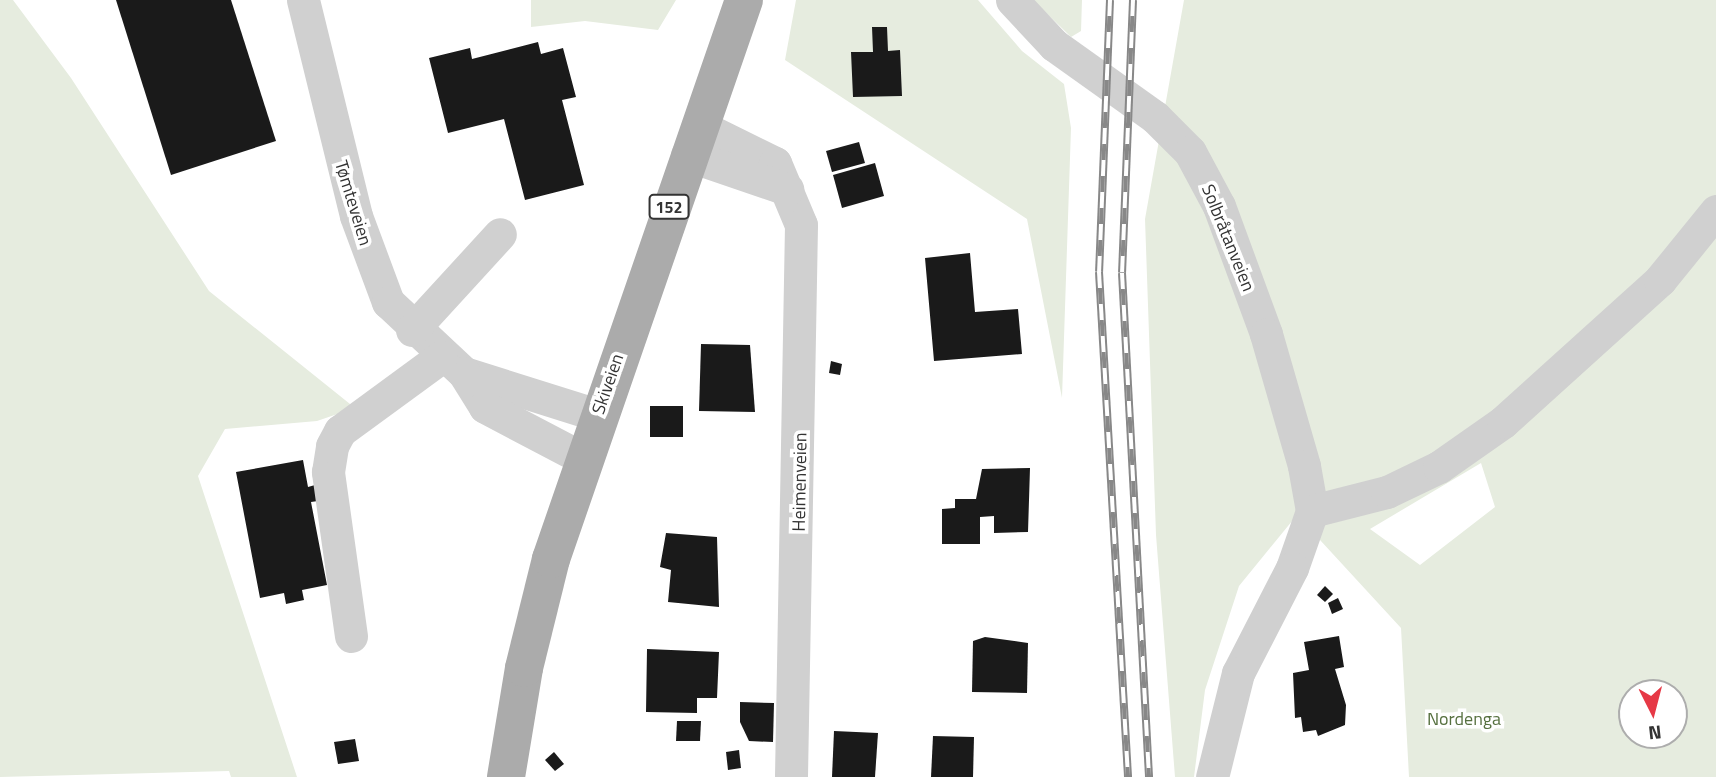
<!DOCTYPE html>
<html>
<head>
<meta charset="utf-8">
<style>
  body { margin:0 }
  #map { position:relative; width:1716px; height:777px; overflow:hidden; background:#fff; font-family:"Titillium Web",sans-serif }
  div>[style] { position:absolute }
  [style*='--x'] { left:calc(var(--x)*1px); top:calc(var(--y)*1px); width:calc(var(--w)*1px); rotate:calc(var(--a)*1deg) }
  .green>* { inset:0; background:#e6ecdf }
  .building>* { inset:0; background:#1a1a1a }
  .minor>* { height:33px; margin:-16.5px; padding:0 16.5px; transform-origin:16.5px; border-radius:16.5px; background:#d0d0d0 }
  .major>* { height:38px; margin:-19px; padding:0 19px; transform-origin:19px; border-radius:19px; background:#ababab }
  .rail>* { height:8px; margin-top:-4px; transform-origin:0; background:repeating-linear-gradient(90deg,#fff 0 16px,#888 0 32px); box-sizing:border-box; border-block:2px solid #888 }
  span { translate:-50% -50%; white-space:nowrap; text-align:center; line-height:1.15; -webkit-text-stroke:7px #fff; paint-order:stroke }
  .shield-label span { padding:2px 5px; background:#fff; border:2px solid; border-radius:5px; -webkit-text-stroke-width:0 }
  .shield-label { font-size:16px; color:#333; font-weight:700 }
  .street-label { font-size:18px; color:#333 }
  .park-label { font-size:18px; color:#56703f }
  .north { position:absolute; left:1618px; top:679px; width:70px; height:70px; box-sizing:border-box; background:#fff; border:2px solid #adadad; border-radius:50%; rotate:174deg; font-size:19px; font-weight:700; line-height:28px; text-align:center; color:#333 }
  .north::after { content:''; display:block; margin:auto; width:24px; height:32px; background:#e63946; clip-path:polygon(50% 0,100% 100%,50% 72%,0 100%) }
</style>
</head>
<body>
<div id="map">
  <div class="green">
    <i style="clip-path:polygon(0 0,13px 0,71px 78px,209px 291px,355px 408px,317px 421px,225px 429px,198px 476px,297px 777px,231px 777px,229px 771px,0 777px)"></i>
    <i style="clip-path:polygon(531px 0,676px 0,658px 30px,585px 21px,531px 27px)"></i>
    <i style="clip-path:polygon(796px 0,978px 0,1022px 51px,1064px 84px,1071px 128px,1062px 398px,1027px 219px,785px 60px)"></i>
    <i style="clip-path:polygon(1033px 0,1082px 0,1081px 31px,1071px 37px)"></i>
    <i style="clip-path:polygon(evenodd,1184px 0,1716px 0,1716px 777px,1409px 777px,1401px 628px,1297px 515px,1239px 586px,1205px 690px,1194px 777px,1175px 777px,1156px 535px,1145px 219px,1184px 0,1481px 463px,1495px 507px,1420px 565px,1370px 529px,1481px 463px,1184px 0,1632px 693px,1674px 693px,1674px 735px,1632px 735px,1632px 693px)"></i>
  </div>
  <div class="building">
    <i style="clip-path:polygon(116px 0,231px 0,276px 141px,171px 175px)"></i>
    <i style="clip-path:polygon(872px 27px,887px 27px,888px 51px,900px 50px,902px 96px,853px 97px,851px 52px,873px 52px)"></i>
    <i style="clip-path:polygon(538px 42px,541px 54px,563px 48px,576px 97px,562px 100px,584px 185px,525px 200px,504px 119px,448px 133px,429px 58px,470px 48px,472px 59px)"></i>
    <i style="clip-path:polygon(859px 142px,865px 163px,832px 172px,826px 151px)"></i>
    <i style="clip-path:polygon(875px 163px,884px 196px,842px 208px,833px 175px)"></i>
    <i style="clip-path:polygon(970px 253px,975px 312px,1018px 309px,1022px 354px,934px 361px,925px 258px)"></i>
    <i style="clip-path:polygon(701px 344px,750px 345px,755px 412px,699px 411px)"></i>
    <i style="clip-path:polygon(831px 361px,842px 364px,840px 375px,829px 373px)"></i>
    <i style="clip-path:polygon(650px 406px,683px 406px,683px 437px,650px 437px)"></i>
    <i style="clip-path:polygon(303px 460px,308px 487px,315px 485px,318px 501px,311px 502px,327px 585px,302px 590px,304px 600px,286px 604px,284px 593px,260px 598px,236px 472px)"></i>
    <i style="clip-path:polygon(1030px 468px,1028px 532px,994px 533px,994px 516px,980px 517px,980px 544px,942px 544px,942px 509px,955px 508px,955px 499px,976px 499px,982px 469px)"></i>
    <i style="clip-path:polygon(666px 533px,717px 537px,719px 607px,668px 602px,671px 570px,660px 567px)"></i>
    <i style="clip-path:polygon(1325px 586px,1333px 594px,1325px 602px,1317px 595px)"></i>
    <i style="clip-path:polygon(1338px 598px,1343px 609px,1332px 614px,1328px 603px)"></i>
    <i style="clip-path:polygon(1339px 636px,1344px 667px,1335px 669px,1346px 705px,1345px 725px,1318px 736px,1316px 730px,1303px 732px,1301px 717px,1295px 718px,1293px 673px,1309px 670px,1304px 642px)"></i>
    <i style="clip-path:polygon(985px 637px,1028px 643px,1027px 693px,972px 692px,973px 641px)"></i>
    <i style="clip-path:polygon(647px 649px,719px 652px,717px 698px,697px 698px,697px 713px,646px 712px)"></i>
    <i style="clip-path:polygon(740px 702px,774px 703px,773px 742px,749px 741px,740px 722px)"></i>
    <i style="clip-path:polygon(677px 721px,701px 721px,700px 741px,676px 741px)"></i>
    <i style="clip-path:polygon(834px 731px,878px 733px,875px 777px,832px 777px)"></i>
    <i style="clip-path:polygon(933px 736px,974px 737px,973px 777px,931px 777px)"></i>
    <i style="clip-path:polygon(355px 739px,359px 761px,338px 764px,334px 742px)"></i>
    <i style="clip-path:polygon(739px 750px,741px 768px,728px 770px,726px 752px)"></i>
    <i style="clip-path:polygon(554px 752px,564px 764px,555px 771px,545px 760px)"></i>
  </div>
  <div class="minor">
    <i style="--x:303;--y:0;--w:222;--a:76.2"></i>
    <i style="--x:356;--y:216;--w:92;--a:69.6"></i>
    <i style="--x:388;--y:302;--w:104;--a:43.1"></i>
    <i style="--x:464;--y:373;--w:139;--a:17.5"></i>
    <i style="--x:1012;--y:0;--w:62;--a:47"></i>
    <i style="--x:1054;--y:45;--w:124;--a:35.5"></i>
    <i style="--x:1155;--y:117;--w:49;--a:45"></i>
    <i style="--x:1190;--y:152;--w:61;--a:61.8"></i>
    <i style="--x:1219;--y:206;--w:136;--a:69.8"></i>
    <i style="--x:1266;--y:334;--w:137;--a:73.9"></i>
    <i style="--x:1304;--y:466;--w:46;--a:79.9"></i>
    <i style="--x:1312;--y:511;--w:60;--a:109.3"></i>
    <i style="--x:1292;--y:568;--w:118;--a:117.2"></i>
    <i style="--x:1238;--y:673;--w:107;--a:104"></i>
    <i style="--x:698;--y:125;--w:86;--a:26.3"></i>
    <i style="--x:775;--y:163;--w:67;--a:67.2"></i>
    <i style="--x:801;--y:225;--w:552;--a:91.04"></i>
    <i style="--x:687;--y:155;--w:106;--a:18.8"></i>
    <i style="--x:412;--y:330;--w:130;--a:-47.5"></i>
    <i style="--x:464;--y:373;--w:40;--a:58"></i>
    <i style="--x:485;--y:407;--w:110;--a:27.7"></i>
    <i style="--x:1312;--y:511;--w:77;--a:-14.2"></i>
    <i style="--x:1387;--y:492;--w:58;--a:-25.7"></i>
    <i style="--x:1439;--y:467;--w:78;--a:-35.1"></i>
    <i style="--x:1503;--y:422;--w:212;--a:-42.1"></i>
    <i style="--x:1660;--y:280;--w:89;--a:-50.9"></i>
    <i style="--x:351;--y:636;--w:166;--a:-98"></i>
    <i style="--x:328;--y:472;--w:26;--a:-81"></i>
    <i style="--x:332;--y:446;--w:17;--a:-62"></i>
    <i style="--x:340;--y:431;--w:125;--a:-36.2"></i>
  </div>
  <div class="major">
    <i style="--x:506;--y:777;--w:110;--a:-80.6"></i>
    <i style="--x:524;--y:668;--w:112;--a:-76.1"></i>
    <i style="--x:551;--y:559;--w:591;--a:-70.95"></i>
  </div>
  <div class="rail">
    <i style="--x:1110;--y:0;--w:272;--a:92.3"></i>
    <i style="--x:1099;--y:272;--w:506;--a:86.71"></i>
    <i style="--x:1133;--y:0;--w:273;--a:92.3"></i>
    <i style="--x:1122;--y:273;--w:505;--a:86.93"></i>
  </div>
  <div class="shield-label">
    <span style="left:669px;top:207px">152</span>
  </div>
  <div class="street-label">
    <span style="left:353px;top:203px;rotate:73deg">Tømteveien</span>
    <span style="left:1228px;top:238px;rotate:68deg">Solbråtanveien</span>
    <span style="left:608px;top:384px;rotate:-71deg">Skiveien</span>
    <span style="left:800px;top:482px;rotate:-89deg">Heimenveien</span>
  </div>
  <div class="park-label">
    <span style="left:1464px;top:719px">Nordenga</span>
  </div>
  <div class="north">N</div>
</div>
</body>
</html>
